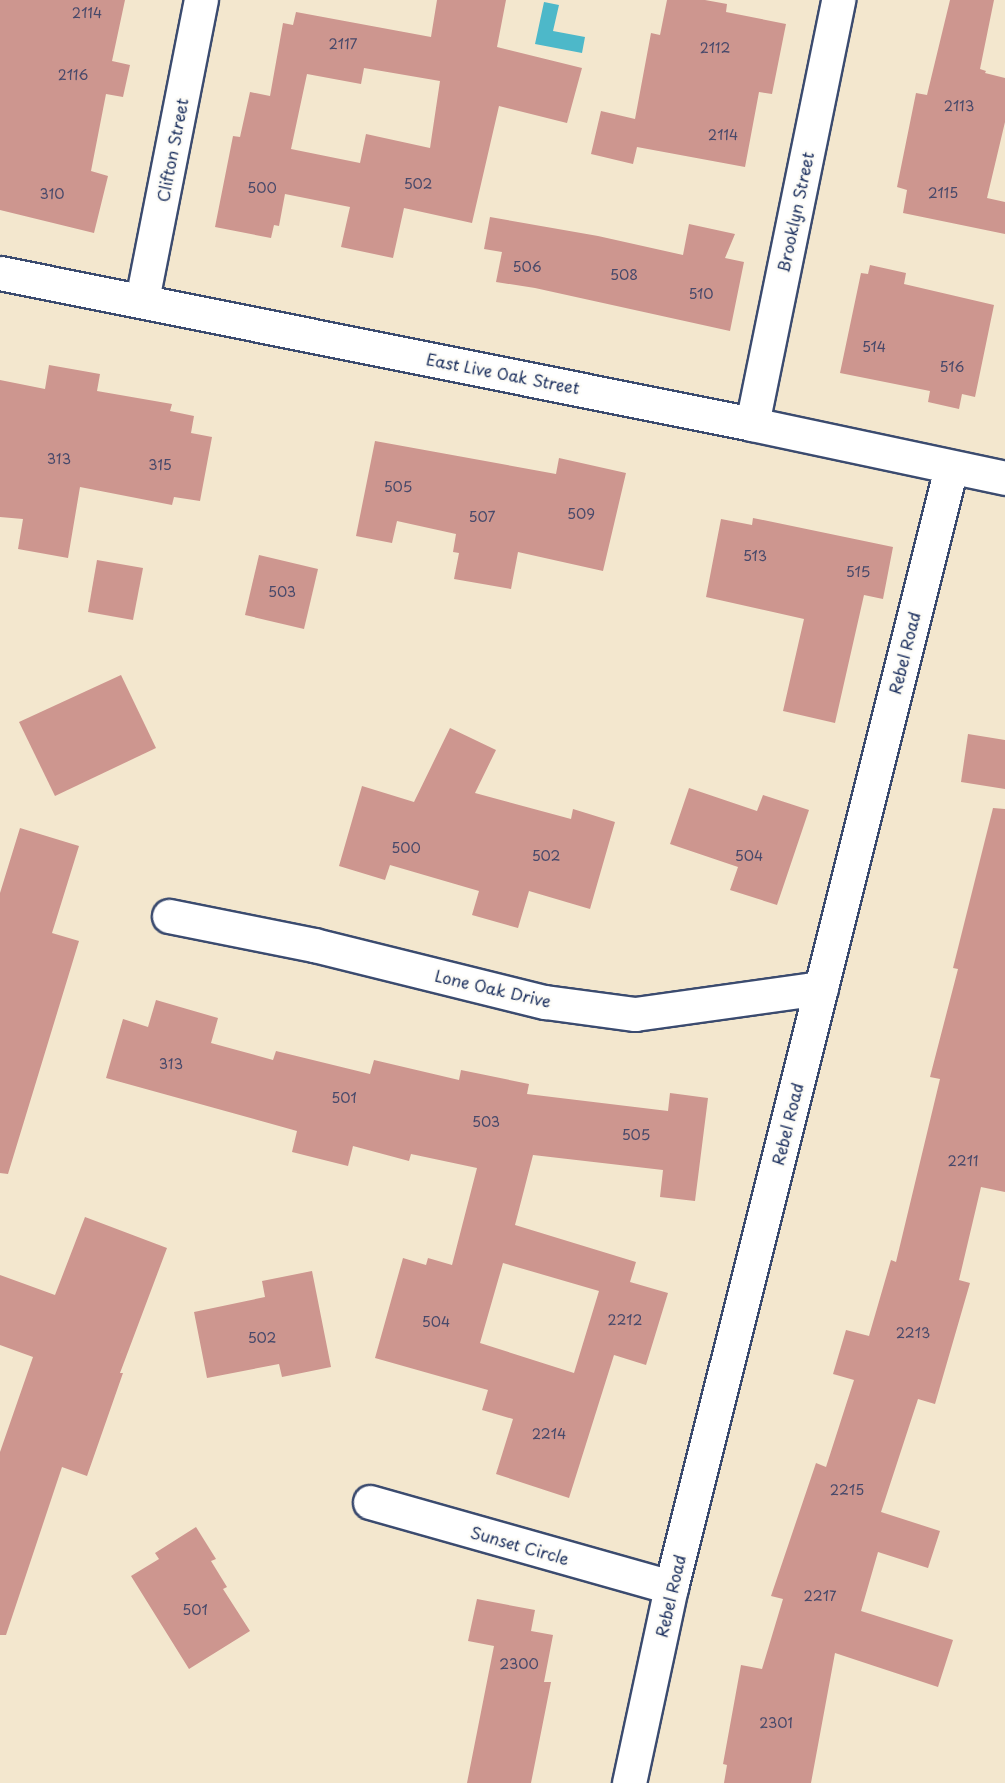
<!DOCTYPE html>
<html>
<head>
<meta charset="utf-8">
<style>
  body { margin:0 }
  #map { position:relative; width:1005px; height:1783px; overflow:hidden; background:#f3e7ce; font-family:"Playpen Sans",sans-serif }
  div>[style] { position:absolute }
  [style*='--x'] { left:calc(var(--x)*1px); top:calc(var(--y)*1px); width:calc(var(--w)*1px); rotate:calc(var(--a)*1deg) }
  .water>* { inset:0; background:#4db8c9 }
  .building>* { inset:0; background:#cd968f }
  .roads { filter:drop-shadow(2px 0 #3b4b6f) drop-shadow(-2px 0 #3b4b6f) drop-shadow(0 2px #3b4b6f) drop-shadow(0 -2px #3b4b6f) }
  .minor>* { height:33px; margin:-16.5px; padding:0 16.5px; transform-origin:16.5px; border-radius:16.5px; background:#fff }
  .tertiary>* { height:33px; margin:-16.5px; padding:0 16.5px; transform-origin:16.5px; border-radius:16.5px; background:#fff }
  span { translate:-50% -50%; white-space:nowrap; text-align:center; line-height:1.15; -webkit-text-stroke:5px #fdfcf7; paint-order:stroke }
  .number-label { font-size:14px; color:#48496a }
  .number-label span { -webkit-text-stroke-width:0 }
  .street-label { font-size:16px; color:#1b2f5e }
</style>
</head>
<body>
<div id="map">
  <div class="water">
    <i style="clip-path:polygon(544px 2px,559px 5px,553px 31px,585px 37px,582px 53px,535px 44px)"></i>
  </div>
  <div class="building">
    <i style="clip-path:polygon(0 0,125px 0,112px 61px,130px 65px,123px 97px,106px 94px,91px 171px,108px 176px,94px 233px,0 210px)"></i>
    <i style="clip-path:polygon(evenodd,437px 0,506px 0,497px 47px,582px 68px,567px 123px,499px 106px,472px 223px,404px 208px,393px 258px,341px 247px,350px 207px,285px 194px,279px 226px,274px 225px,271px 238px,215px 227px,233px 136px,240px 137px,250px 92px,270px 96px,283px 23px,293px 25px,296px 12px,431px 37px,437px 0,364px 68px,440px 81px,430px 148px,366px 134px,360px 163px,291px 149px,307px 74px,361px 84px,364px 68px)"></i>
    <i style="clip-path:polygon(667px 0,705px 0,727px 4px,726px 12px,786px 24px,772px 94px,759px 92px,745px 167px,637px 147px,633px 164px,591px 154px,601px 111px,635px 119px,651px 33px,660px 35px)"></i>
    <i style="clip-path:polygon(950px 0,994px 0,980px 69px,986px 71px,985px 73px,1005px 78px,1005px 122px,987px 198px,1005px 202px,1005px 234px,903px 213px,907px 190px,897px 187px,916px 93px,927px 95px)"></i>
    <i style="clip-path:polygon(490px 217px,598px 236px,683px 255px,689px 224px,735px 234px,725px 258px,744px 262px,730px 331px,535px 288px,496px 282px,502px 252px,484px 249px)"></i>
    <i style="clip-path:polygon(870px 265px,906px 273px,904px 284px,994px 305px,975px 397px,962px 394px,959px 409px,928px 402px,930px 391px,840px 373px,861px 273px,868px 274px)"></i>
    <i style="clip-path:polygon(49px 365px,100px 374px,97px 391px,172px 404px,170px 411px,194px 416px,191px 433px,212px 437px,200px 501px,174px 497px,172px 505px,80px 487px,68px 558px,18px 549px,23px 519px,0 517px,0 380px,45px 389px)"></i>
    <i style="clip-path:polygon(375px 441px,556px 474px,559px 458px,626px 473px,603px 571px,518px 552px,511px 589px,454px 579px,459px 553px,453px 552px,456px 534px,397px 521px,392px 543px,356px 536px)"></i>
    <i style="clip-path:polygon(753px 518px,893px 547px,883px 599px,864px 595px,835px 723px,783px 711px,804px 619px,706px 597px,721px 519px,752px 525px)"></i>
    <i style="clip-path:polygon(259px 555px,318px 569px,304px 629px,245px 615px)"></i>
    <i style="clip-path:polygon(97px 560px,143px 568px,133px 620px,88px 612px)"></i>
    <i style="clip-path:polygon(121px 675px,156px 748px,55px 796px,19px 722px)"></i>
    <i style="clip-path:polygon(450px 728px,496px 750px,475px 793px,571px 819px,573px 809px,615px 822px,590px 909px,529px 891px,518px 928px,472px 915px,479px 891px,390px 865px,385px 880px,339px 866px,362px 786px,414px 802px)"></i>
    <i style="clip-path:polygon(968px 734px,1005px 740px,1005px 789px,961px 782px)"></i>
    <i style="clip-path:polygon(689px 788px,757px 811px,763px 795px,809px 810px,777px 905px,730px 890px,738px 867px,670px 844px)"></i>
    <i style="clip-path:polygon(993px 808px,1005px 809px,1005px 1192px,981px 1187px,959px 1280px,970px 1283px,935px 1404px,918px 1399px,881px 1512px,940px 1531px,928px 1568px,878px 1552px,861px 1611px,953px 1640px,938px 1687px,835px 1653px,811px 1783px,724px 1783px,727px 1765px,723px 1764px,741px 1665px,762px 1669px,783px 1599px,771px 1596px,816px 1463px,826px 1467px,854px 1380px,833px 1374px,846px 1330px,869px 1336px,891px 1260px,896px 1262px,940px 1079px,930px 1077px,958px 969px,953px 968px)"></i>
    <i style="clip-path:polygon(20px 828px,79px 846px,52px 933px,79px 941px,8px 1174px,0 1173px,0 893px)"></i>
    <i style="clip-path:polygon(evenodd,156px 1000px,218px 1018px,211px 1043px,273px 1060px,276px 1051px,370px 1074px,374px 1060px,459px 1080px,461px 1070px,529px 1084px,527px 1094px,668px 1111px,670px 1093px,708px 1098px,695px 1201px,660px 1197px,663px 1170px,533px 1155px,515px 1225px,636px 1262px,630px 1282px,668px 1293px,646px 1365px,614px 1355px,569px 1498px,496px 1474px,513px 1419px,482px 1410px,488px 1390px,375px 1358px,403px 1258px,426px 1265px,428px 1258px,452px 1265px,477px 1168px,411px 1154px,409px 1161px,353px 1146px,348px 1166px,292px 1152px,297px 1131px,106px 1078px,123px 1019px,148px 1027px,156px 1000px,503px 1263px,599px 1291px,574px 1373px,480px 1343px,503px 1263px)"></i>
    <i style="clip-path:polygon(85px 1217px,167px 1248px,120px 1373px,123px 1373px,87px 1476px,62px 1467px,6px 1635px,0 1635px,0 1452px,33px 1357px,0 1345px,0 1275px,55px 1295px)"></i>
    <i style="clip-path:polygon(312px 1271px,331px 1367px,282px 1377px,279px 1364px,207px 1378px,194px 1312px,265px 1297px,262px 1281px)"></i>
    <i style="clip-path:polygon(196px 1527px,216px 1559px,211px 1561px,227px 1587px,223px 1589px,250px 1631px,189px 1669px,131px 1576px,159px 1559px,155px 1553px)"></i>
    <i style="clip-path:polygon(477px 1599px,535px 1610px,531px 1631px,553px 1635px,544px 1682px,551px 1682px,531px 1783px,467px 1783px,494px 1646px,468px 1641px)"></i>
  </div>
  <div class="roads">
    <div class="minor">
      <i style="--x:142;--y:300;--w:306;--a:-78.9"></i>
      <i style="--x:752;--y:424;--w:433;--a:-78.5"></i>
      <i style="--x:169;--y:916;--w:148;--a:11.3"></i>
      <i style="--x:314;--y:945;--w:238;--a:13.9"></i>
      <i style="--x:545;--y:1002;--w:91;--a:7.6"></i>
      <i style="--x:635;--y:1014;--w:188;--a:-8"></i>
      <i style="--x:370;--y:1502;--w:313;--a:15.8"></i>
      <i style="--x:629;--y:1783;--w:200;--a:-77.9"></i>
      <i style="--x:671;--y:1587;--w:1154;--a:-75.96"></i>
    </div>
    <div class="tertiary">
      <i style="--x:0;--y:273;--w:767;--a:11.35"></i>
      <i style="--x:752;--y:424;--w:259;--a:12"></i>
    </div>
  </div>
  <div class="number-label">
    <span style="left:87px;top:13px">2114</span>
    <span style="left:343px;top:44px">2117</span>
    <span style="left:715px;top:48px">2112</span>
    <span style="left:73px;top:75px">2116</span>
    <span style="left:959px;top:106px">2113</span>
    <span style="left:723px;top:135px">2114</span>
    <span style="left:418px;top:184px">502</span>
    <span style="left:262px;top:188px">500</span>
    <span style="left:943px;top:193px">2115</span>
    <span style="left:52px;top:194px">310</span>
    <span style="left:527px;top:267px">506</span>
    <span style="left:624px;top:275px">508</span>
    <span style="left:701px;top:294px">510</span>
    <span style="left:874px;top:347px">514</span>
    <span style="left:952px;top:367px">516</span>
    <span style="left:59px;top:459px">313</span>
    <span style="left:160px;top:465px">315</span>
    <span style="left:398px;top:487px">505</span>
    <span style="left:581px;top:514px">509</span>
    <span style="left:482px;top:517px">507</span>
    <span style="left:755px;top:556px">513</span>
    <span style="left:858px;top:572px">515</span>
    <span style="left:282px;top:592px">503</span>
    <span style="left:406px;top:848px">500</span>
    <span style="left:546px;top:856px">502</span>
    <span style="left:749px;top:856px">504</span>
    <span style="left:171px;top:1064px">313</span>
    <span style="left:344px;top:1098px">501</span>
    <span style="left:486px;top:1122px">503</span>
    <span style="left:636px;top:1135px">505</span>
    <span style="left:963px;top:1161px">2211</span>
    <span style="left:625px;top:1320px">2212</span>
    <span style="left:436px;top:1322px">504</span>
    <span style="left:913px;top:1333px">2213</span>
    <span style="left:262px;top:1338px">502</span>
    <span style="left:549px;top:1434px">2214</span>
    <span style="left:847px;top:1490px">2215</span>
    <span style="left:820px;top:1596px">2217</span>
    <span style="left:195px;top:1610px">501</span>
    <span style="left:519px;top:1664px">2300</span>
    <span style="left:776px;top:1723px">2301</span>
  </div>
  <div class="street-label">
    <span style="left:172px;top:150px;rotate:-79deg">Clifton Street</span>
    <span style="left:795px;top:212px;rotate:-78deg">Brooklyn Street</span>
    <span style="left:503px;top:373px;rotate:11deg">East Live Oak Street</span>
    <span style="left:904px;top:653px;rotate:-76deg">Rebel Road</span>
    <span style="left:493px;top:988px;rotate:13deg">Lone Oak Drive</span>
    <span style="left:787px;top:1124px;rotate:-76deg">Rebel Road</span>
    <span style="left:520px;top:1545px;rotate:16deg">Sunset Circle</span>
    <span style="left:670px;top:1596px;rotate:-77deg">Rebel Road</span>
  </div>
</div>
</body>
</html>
